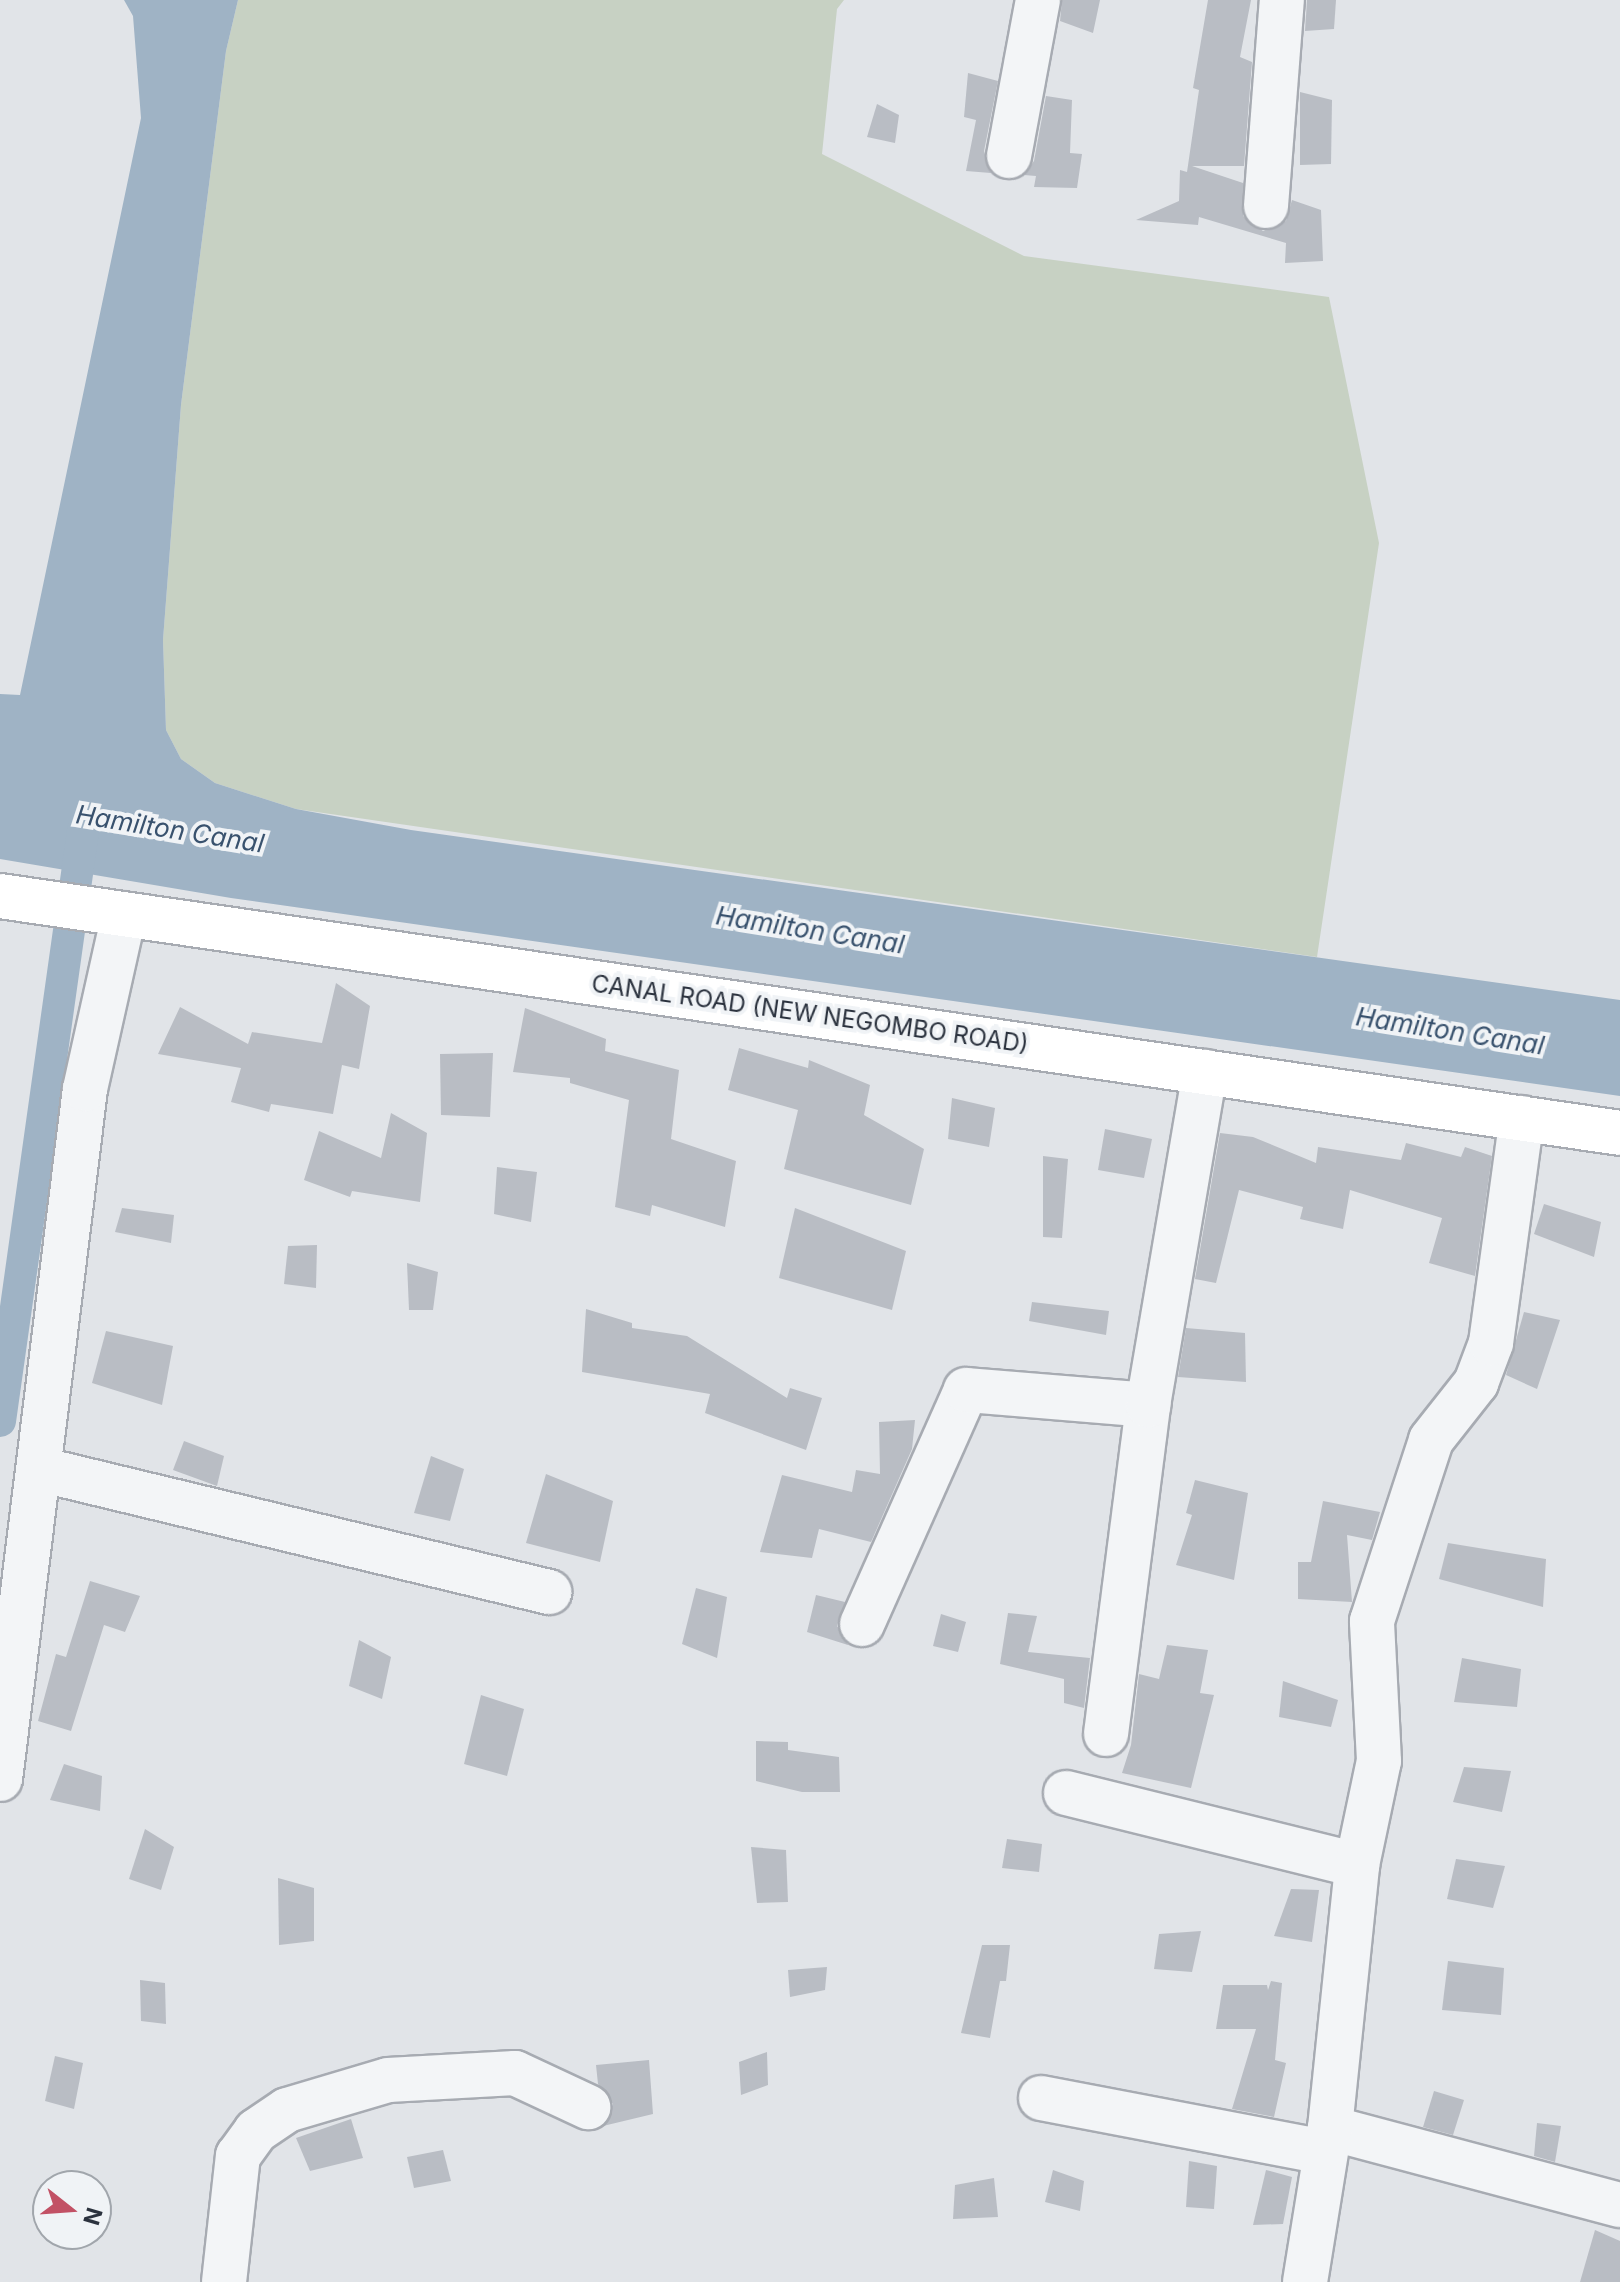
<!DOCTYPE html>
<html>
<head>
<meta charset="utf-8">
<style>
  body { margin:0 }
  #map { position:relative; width:1620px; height:2282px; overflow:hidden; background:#e1e4e8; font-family:Inter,sans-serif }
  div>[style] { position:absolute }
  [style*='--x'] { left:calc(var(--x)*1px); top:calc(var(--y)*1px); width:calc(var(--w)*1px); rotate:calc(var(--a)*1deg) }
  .green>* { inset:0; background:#c7d1c3 }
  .water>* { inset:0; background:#9fb3c5 }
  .canal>* { height:32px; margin:-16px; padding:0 16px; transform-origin:16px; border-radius:16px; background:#9fb3c5 }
  .building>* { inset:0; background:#b9bdc4 }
  .roads { filter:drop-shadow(2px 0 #a7abb2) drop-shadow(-2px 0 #a7abb2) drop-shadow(0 2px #a7abb2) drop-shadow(0 -2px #a7abb2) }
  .minor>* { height:44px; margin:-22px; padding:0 22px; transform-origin:22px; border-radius:22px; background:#f3f5f7 }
  .major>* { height:44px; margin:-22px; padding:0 22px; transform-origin:22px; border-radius:22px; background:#fff }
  span { translate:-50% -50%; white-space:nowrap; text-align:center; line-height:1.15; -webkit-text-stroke:8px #f0f3f6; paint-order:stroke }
  .street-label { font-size:24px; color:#2b323e }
  .water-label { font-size:26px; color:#39526e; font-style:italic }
  .north { position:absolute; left:32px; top:2170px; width:80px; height:80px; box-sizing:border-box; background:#f0f3f6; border:2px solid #a1a6ac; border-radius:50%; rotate:107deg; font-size:22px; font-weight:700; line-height:32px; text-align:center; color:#2b323e }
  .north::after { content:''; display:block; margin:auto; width:28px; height:36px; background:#c25165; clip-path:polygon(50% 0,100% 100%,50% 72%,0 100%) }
</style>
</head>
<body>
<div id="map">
  <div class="green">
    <i style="clip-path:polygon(238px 0,844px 0,837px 9px,822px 154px,1024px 256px,1329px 297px,1379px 543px,1317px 957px,296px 809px,215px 783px,181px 759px,166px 730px,163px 640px,181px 405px,226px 51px)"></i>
  </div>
  <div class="water">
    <i style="clip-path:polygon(124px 0,238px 0,226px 51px,181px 405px,163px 640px,166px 730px,181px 759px,215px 783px,296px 809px,411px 830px,1620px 1000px,1620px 1096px,231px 898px,0 859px,0 694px,20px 695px,141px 118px,133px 16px)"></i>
  </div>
  <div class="canal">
    <i style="--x:0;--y:1421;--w:596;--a:-81.99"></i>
  </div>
  <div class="building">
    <i style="clip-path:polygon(1062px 0,1100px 0,1093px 33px,1060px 21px)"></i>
    <i style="clip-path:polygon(1208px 0,1251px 0,1240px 57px,1252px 62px,1244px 166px,1192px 166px,1243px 183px,1243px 216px,1263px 231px,1286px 221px,1292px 200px,1321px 210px,1323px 261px,1285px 263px,1286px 243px,1199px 217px,1198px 225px,1136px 220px,1179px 201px,1180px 170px,1187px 172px,1199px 90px,1193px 88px)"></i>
    <i style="clip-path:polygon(1307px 0,1336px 0,1334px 29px,1305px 31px)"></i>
    <i style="clip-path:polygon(968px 73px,998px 81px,984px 151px,991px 173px,966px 171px,976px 120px,964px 117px)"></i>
    <i style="clip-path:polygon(1300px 92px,1332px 100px,1331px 164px,1300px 165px)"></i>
    <i style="clip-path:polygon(1046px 96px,1072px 100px,1070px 153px,1082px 154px,1077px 188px,1034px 187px,1036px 176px,1024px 175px,1034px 161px)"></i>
    <i style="clip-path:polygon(877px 104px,899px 115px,895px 143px,867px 137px)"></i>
    <i style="clip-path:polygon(336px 983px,370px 1006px,359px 1069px,342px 1065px,333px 1114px,271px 1104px,269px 1112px,231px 1102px,241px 1068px,158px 1054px,180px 1007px,248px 1044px,252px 1032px,322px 1043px)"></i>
    <i style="clip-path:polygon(525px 1008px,606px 1039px,605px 1051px,679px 1070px,671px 1139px,736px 1161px,725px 1227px,652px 1205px,650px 1216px,615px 1207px,629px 1100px,570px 1083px,570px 1078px,513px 1072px)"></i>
    <i style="clip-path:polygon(739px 1048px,808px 1068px,809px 1060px,870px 1085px,864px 1115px,924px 1149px,911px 1205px,784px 1169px,798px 1110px,728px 1090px)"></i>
    <i style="clip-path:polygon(493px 1053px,490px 1117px,441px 1115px,440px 1054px)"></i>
    <i style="clip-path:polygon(952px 1098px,995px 1108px,989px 1147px,948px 1139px)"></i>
    <i style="clip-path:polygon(391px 1113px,427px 1133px,420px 1202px,352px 1191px,350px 1197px,304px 1180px,319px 1131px,381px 1158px)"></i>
    <i style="clip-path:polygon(1105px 1129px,1152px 1139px,1144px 1178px,1098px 1170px)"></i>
    <i style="clip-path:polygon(1220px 1133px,1253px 1137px,1316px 1163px,1318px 1147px,1401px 1160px,1406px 1143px,1461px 1157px,1465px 1147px,1492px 1156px,1475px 1276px,1429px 1263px,1442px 1218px,1350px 1190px,1343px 1229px,1300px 1219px,1303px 1207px,1239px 1190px,1216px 1283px,1195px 1279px)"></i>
    <i style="clip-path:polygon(1043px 1156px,1068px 1159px,1062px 1238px,1043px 1237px)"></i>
    <i style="clip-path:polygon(497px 1167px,537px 1172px,531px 1222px,494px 1214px)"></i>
    <i style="clip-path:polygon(1544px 1204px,1601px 1222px,1594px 1257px,1534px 1234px)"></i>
    <i style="clip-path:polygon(122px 1208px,174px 1215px,171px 1243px,115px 1232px)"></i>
    <i style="clip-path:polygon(795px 1208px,906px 1251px,892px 1310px,779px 1278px)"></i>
    <i style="clip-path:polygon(317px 1245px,316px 1288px,284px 1284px,288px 1246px)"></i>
    <i style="clip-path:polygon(407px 1263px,438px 1272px,433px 1310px,409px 1310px)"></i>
    <i style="clip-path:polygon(1032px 1302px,1109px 1311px,1106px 1335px,1029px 1321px)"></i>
    <i style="clip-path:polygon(586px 1309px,632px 1323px,632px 1328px,687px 1336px,787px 1398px,790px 1388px,822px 1398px,806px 1450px,705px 1413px,710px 1394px,582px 1372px)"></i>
    <i style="clip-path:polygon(1524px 1312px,1560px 1320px,1537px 1389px,1506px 1375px)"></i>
    <i style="clip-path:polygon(1186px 1328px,1245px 1333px,1246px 1382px,1178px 1377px)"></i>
    <i style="clip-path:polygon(106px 1331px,173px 1346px,162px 1405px,92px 1383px)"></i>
    <i style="clip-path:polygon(915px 1420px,912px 1449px,871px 1542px,819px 1529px,812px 1558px,760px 1552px,782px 1475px,852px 1492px,856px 1470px,880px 1474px,879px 1422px)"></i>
    <i style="clip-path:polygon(184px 1441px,224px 1456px,217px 1486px,173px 1470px)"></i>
    <i style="clip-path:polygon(431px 1456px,464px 1469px,450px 1521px,414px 1513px)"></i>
    <i style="clip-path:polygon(546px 1474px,613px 1501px,600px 1562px,526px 1543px)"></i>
    <i style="clip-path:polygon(1195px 1480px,1248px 1493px,1234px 1580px,1176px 1565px,1192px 1515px,1186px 1513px)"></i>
    <i style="clip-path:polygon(1323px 1501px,1380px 1512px,1372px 1540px,1347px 1535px,1352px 1602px,1298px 1599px,1298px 1562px,1311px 1562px)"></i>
    <i style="clip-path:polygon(1448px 1543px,1546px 1559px,1543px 1607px,1439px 1579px)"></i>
    <i style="clip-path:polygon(90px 1581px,140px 1596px,125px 1632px,104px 1625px,71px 1731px,38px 1721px,56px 1654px,66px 1657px)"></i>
    <i style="clip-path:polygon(696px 1588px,727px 1597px,717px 1658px,682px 1644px)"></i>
    <i style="clip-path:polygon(816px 1595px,845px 1602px,837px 1626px,848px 1645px,807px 1632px)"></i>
    <i style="clip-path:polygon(1008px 1613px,1037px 1616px,1028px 1652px,1090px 1658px,1084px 1708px,1064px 1703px,1064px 1679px,1000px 1664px)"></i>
    <i style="clip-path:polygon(941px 1614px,966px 1622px,958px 1652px,933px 1646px)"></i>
    <i style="clip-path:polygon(359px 1640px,391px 1657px,382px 1699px,349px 1686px)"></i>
    <i style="clip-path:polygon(1167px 1645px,1208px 1650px,1200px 1693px,1214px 1695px,1191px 1788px,1122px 1773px,1131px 1745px,1139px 1674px,1159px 1679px)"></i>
    <i style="clip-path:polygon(1462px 1658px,1521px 1669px,1517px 1707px,1454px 1702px)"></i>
    <i style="clip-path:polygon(1283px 1681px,1338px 1700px,1331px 1727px,1279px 1717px)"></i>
    <i style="clip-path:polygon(481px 1695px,524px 1709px,507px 1776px,464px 1764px)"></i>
    <i style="clip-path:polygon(756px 1741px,788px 1742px,788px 1750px,839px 1757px,840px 1792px,802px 1792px,756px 1781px)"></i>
    <i style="clip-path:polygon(64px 1764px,102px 1776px,100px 1811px,50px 1800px)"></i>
    <i style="clip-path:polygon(1464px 1767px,1511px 1771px,1502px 1812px,1453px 1802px)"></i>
    <i style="clip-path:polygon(145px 1829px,174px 1847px,161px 1890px,129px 1879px)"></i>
    <i style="clip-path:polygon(1007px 1839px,1042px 1844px,1039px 1872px,1002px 1868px)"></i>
    <i style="clip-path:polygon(751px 1847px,786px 1850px,788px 1902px,757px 1903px)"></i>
    <i style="clip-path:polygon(1456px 1859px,1505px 1866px,1493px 1908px,1447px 1899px)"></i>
    <i style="clip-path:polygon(278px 1878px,314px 1888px,314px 1941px,279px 1945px)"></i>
    <i style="clip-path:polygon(1291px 1889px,1319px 1890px,1312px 1942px,1274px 1936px)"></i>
    <i style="clip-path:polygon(1201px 1931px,1192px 1972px,1154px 1969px,1159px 1934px)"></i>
    <i style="clip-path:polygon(982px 1945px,1010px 1945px,1006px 1981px,1000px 1981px,990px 2038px,961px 2033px)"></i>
    <i style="clip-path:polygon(1448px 1961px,1504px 1968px,1501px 2015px,1442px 2010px)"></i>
    <i style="clip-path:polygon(827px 1967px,825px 1990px,790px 1997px,788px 1970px)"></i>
    <i style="clip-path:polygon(140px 1980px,165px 1983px,166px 2024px,141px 2021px)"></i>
    <i style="clip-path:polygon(1271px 1981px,1282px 1983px,1275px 2060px,1286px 2063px,1274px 2117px,1232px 2109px,1256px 2029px,1216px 2029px,1223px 1985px,1267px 1985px,1268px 1990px)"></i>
    <i style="clip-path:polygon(767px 2052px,768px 2085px,741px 2095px,739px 2062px)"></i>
    <i style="clip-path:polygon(55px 2056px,83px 2063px,74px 2109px,45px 2101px)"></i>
    <i style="clip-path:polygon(649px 2060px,653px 2114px,603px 2126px,613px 2104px,598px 2084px,596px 2065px)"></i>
    <i style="clip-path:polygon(1434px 2091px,1464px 2100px,1453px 2135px,1423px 2127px)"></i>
    <i style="clip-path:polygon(351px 2119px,363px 2158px,310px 2171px,296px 2138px)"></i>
    <i style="clip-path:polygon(1537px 2123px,1561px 2126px,1555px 2162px,1534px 2156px)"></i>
    <i style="clip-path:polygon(443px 2150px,451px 2181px,414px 2188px,407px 2157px)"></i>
    <i style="clip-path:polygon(1189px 2161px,1217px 2166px,1214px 2209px,1186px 2207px)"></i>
    <i style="clip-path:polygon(1053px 2170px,1084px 2181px,1080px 2211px,1045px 2202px)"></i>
    <i style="clip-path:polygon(1266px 2170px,1292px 2177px,1283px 2224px,1253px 2225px)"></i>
    <i style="clip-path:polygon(994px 2178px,998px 2217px,953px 2219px,955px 2185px)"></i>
    <i style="clip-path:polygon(1595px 2230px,1620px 2241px,1620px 2282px,1580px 2282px)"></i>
  </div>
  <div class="roads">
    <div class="minor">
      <i style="--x:1009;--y:156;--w:159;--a:-79.5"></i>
      <i style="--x:1266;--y:206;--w:207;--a:-85.6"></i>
      <i style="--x:39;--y:1469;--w:525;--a:13.56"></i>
      <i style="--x:862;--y:1624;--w:256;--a:-66"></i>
      <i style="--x:966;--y:1390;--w:183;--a:4.7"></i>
      <i style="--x:1106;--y:1734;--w:332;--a:-82.7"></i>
      <i style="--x:1148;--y:1405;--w:338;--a:-80.3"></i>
      <i style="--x:0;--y:1779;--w:695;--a:-82.98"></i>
      <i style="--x:85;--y:1089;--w:179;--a:-77.4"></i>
      <i style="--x:1066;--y:1793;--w:300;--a:13.9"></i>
      <i style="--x:1041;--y:2098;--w:287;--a:10.8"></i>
      <i style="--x:1330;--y:2128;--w:300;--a:14.9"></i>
      <i style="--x:224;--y:2282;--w:127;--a:-83.7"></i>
      <i style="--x:238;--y:2156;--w:31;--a:-54"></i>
      <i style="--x:256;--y:2131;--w:37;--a:-34"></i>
      <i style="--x:287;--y:2110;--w:105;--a:-16.5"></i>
      <i style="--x:388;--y:2080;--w:127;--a:-3.2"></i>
      <i style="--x:515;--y:2073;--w:81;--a:25"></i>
      <i style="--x:1305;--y:2282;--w:156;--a:-80.8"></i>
      <i style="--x:1330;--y:2128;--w:264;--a:-84.1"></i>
      <i style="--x:1357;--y:1865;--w:106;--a:-78.1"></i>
      <i style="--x:1379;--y:1761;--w:140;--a:-92.9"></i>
      <i style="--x:1372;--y:1621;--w:190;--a:-71.9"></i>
      <i style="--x:1431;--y:1440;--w:73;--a:-51.7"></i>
      <i style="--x:1476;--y:1383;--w:43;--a:-69.4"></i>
      <i style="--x:1491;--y:1343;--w:227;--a:-82.2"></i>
    </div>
    <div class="major">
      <i style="--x:0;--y:896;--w:1637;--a:8.32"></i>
    </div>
  </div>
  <div class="street-label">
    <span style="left:810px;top:1014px;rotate:8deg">CANAL ROAD (NEW NEGOMBO ROAD)</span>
  </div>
  <div class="water-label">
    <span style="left:170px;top:829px;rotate:9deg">Hamilton Canal</span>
    <span style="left:810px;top:930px;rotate:9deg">Hamilton Canal</span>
    <span style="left:1450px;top:1031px;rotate:9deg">Hamilton Canal</span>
  </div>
  <div class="north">N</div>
</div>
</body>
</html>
